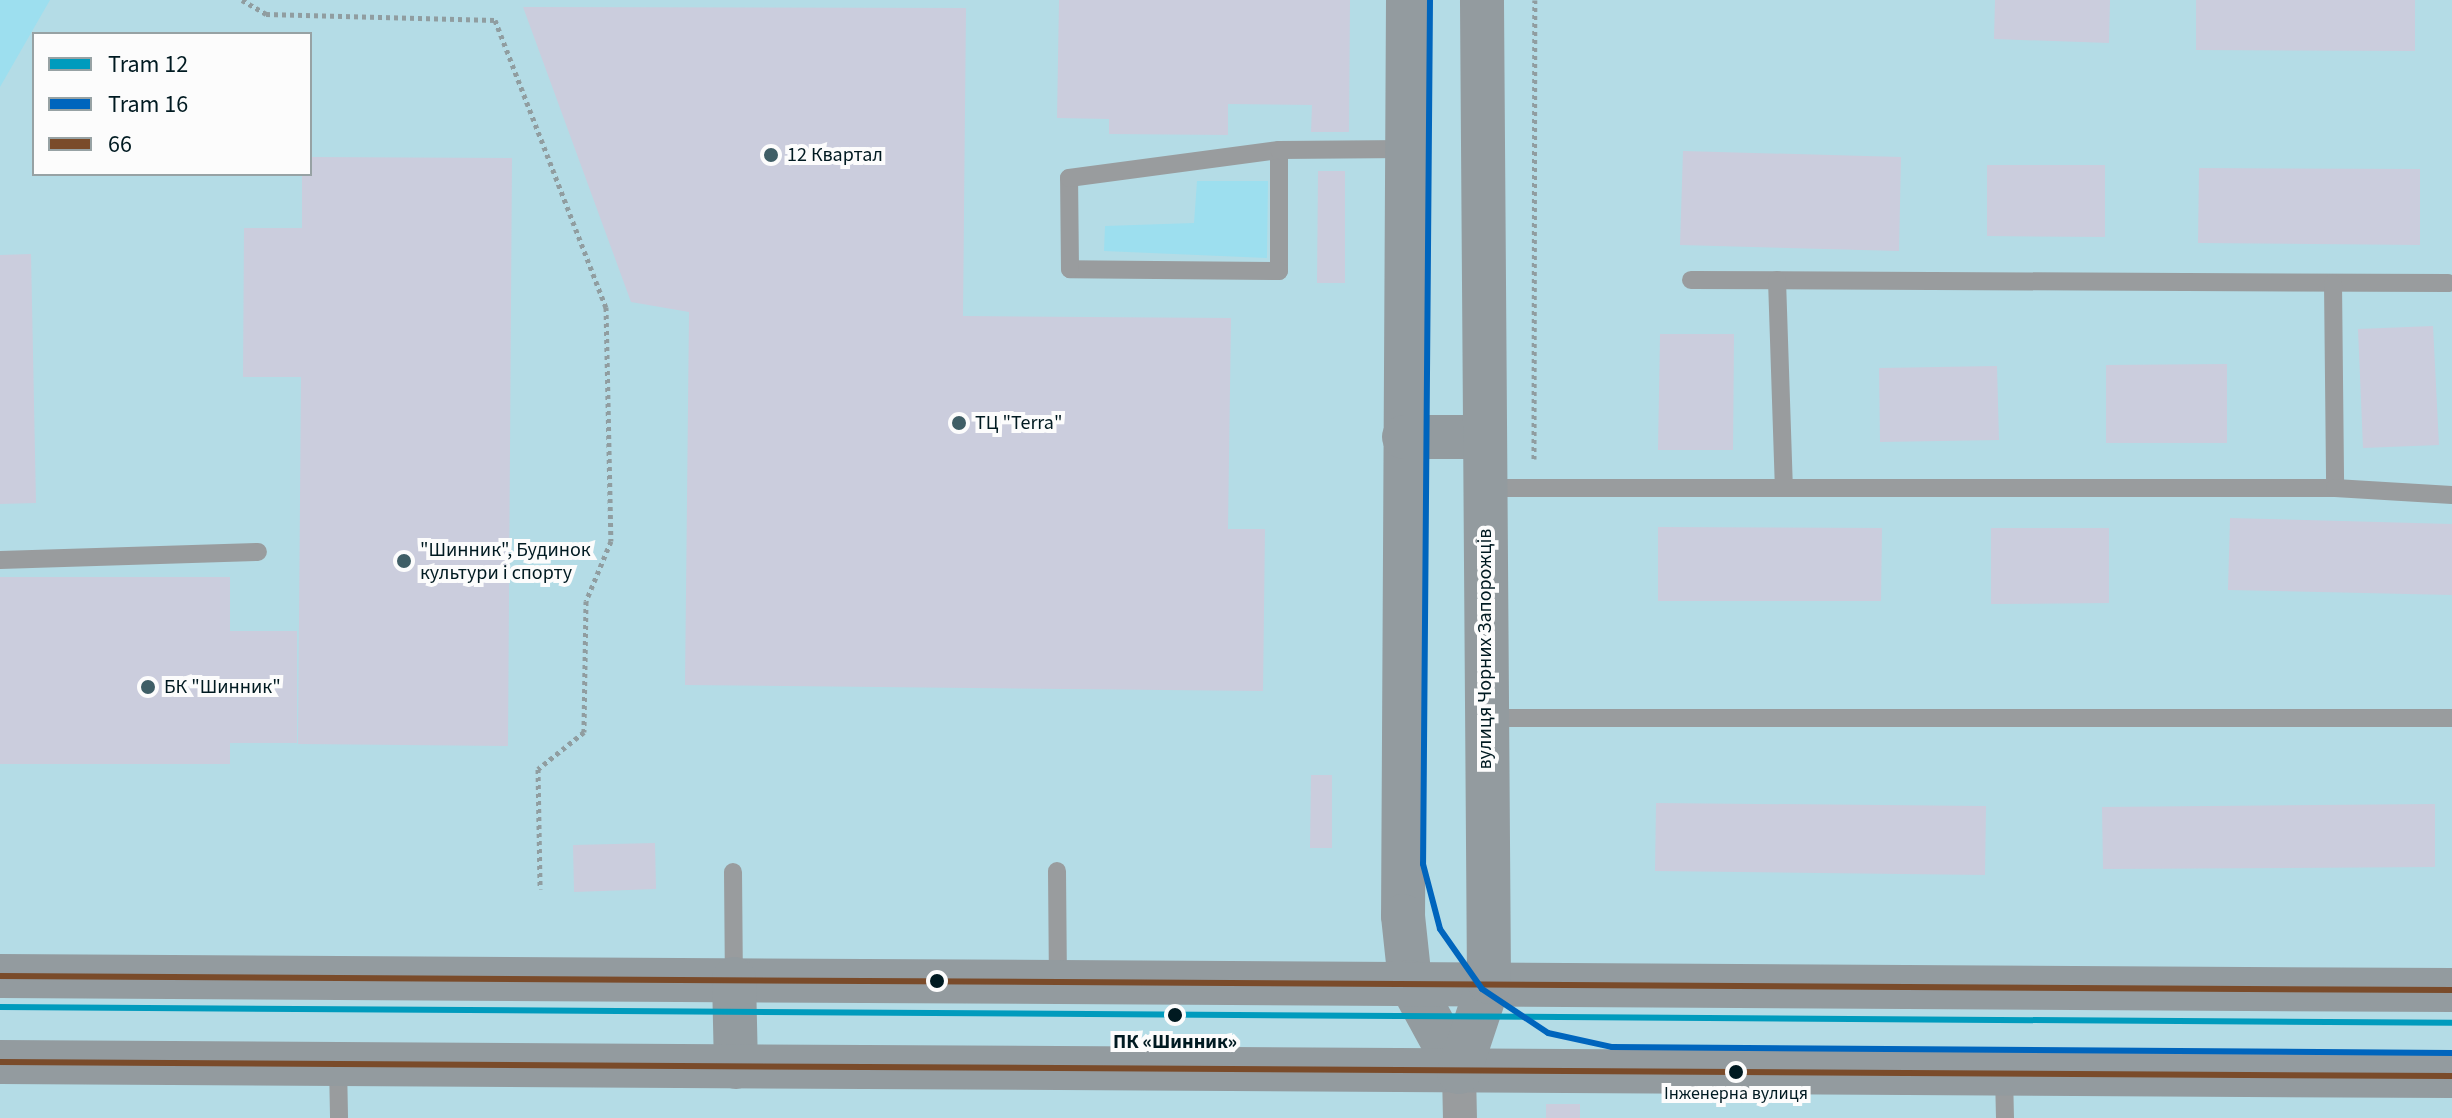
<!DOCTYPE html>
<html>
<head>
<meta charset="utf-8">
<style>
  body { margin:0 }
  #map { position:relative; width:2452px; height:1118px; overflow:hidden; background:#b4dce6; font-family:"Source Sans 3",sans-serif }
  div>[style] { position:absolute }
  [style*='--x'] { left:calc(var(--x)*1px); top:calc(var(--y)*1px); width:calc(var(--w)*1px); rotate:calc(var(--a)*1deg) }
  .built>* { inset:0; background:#9ddfef }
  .building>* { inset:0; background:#cbcddd }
  .path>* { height:5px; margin-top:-2.5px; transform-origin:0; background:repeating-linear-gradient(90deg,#909da0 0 4px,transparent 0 8px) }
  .service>* { height:18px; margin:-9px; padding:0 9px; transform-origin:9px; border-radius:9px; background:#999c9e }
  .minor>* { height:34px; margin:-17px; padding:0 17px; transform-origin:17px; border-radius:17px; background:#999c9e }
  .secondary>* { height:44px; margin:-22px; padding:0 22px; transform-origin:22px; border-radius:22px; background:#939b9f }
  .bus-1>* { height:6px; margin:-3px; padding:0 3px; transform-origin:3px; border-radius:3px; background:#7a4b2a }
  .tram-1>* { height:6px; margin:-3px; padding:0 3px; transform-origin:3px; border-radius:3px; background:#009bbd }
  .tram-2>* { height:6px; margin:-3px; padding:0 3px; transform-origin:3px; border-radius:3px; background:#0065bd }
  .dots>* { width:22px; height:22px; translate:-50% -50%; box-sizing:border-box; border:4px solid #fcfcfc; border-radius:50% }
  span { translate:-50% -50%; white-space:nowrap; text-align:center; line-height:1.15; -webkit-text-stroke:8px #fcfcfc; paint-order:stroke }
  .bus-label { font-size:18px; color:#001a21 }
  .poi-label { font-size:20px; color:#001a21 }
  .left { translate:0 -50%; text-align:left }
  .street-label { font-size:20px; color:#001a21 }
  .stop-label { font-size:20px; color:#001a21; font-weight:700 }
  .legend { position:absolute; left:32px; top:32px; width:280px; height:144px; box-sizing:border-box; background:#fcfcfc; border:2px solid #97a2a4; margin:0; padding:10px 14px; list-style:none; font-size:24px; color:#001a21 }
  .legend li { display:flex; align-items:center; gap:16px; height:40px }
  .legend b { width:40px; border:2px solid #97a2a4 }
</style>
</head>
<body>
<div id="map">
  <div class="built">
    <i style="clip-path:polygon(0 0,50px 0,0 87px)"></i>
    <i style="clip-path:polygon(1197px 181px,1268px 181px,1267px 258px,1104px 251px,1105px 226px,1194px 223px)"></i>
  </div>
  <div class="building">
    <i style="clip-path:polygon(1059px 0,1350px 0,1349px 132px,1311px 132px,1312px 105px,1228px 104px,1228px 135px,1109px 134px,1109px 119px,1057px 118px)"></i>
    <i style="clip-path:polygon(1995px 0,2110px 0,2109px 43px,1994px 39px)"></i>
    <i style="clip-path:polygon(2196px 0,2415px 0,2415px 51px,2196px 50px)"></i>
    <i style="clip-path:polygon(523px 7px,966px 8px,963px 316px,1231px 318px,1228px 529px,1265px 529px,1263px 691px,685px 685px,689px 312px,631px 302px)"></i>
    <i style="clip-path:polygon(1683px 151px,1901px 157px,1899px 251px,1680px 245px)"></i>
    <i style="clip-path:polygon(310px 157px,512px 158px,508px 746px,298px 744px,301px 377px,243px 377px,244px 228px,302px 228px,302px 174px,310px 174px)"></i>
    <i style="clip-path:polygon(1987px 165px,2105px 165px,2105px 237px,1987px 236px)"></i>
    <i style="clip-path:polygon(2199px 168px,2420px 169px,2420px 245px,2198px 243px)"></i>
    <i style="clip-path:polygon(1318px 171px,1345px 171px,1345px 283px,1317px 283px)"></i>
    <i style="clip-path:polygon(31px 254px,36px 503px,0 504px,0 255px)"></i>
    <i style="clip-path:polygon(2433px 326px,2439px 445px,2363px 448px,2358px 329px)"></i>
    <i style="clip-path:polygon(1660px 334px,1734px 334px,1733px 450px,1658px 450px)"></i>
    <i style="clip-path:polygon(2227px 364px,2227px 443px,2106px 443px,2106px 365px)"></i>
    <i style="clip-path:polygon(1997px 366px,1999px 440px,1880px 442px,1879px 368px)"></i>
    <i style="clip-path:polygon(2230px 518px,2452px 524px,2452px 595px,2228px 590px)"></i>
    <i style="clip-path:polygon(1658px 527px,1882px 528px,1881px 601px,1658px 601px)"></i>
    <i style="clip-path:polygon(1991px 528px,2109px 528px,2109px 603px,1991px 604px)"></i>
    <i style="clip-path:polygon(0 577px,230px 577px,230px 631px,297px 631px,297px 743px,230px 743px,230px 764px,0 764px)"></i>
    <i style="clip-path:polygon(1311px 775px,1332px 775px,1332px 848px,1310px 848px)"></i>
    <i style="clip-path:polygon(1656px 803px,1986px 806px,1985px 875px,1655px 871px)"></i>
    <i style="clip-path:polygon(2435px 804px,2435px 867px,2103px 869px,2102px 807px)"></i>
    <i style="clip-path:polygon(655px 843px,656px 889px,574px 892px,573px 845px)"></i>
    <i style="clip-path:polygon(1546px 1104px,1580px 1104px,1580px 1118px,1546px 1118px)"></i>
  </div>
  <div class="path">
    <i style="--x:242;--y:0;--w:28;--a:30"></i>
    <i style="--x:266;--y:14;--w:229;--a:1.5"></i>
    <i style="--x:495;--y:20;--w:308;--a:68.9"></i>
    <i style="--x:606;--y:307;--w:234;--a:88.8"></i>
    <i style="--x:611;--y:541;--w:65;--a:112.6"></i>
    <i style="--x:586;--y:601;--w:131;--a:90.9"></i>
    <i style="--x:584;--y:732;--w:59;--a:141.2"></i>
    <i style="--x:538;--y:769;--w:120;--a:89"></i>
    <i style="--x:1534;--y:459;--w:459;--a:-89.9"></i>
  </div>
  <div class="service">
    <i style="--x:1279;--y:150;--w:121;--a:90"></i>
    <i style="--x:1279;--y:271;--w:209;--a:-179.5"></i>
    <i style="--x:1070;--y:269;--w:91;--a:-90.6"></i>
    <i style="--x:1069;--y:178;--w:212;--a:-7.6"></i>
    <i style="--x:1279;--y:150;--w:128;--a:-0.4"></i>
    <i style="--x:1691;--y:280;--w:757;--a:0.23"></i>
    <i style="--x:1777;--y:280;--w:206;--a:88.1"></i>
    <i style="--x:2333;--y:283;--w:205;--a:89.4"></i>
    <i style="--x:1483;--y:488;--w:852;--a:0"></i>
    <i style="--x:2335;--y:488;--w:117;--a:3.4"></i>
    <i style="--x:0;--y:560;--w:258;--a:-1.8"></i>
    <i style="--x:1486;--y:718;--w:966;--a:0"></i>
    <i style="--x:1057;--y:871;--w:109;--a:89.5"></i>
    <i style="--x:733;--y:872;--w:107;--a:89.5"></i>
    <i style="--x:338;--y:1064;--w:54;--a:88.9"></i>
    <i style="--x:2004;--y:1074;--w:44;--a:88.7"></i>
  </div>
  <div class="minor">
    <i style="--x:1459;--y:1072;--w:46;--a:88.8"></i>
  </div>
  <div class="secondary">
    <i style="--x:1408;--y:0;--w:916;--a:90.31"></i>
    <i style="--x:1403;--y:916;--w:66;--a:83.9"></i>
    <i style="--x:1410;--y:982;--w:102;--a:61.4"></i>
    <i style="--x:1404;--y:437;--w:79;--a:0"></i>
    <i style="--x:0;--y:976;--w:2452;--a:0.33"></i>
    <i style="--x:734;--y:979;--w:88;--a:88.7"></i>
    <i style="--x:0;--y:1062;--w:2452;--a:0.33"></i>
    <i style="--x:1459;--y:1072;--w:95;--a:-71.6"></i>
    <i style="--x:1489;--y:982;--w:982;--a:-90.41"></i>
  </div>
  <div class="bus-1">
    <i style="--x:0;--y:976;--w:2452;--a:0.33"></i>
    <i style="--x:0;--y:1062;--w:2452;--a:0.33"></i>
  </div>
  <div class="tram-1">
    <i style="--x:0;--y:1007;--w:2452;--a:0.37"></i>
  </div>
  <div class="tram-2">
    <i style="--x:1430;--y:0;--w:864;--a:90.46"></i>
    <i style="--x:1423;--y:864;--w:67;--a:75.3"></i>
    <i style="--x:1440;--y:929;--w:73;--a:55"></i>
    <i style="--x:1482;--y:989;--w:79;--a:33.7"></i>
    <i style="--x:1548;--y:1033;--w:66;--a:12.3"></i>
    <i style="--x:1612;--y:1047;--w:840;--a:0.41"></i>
  </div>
  <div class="dots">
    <i style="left:771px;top:155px;background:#3f5e66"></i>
    <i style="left:959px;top:423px;background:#3f5e66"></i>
    <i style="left:404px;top:561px;background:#3f5e66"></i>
    <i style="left:148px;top:687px;background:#3f5e66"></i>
    <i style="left:937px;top:981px;background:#001a21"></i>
    <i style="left:1175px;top:1015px;background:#001a21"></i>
    <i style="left:1736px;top:1072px;background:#001a21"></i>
  </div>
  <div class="bus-label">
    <span style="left:1736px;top:1094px">Інженерна вулиця</span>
  </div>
  <div class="poi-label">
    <span class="left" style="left:787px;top:155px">12 Квартал</span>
    <span class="left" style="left:975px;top:423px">ТЦ "Terra"</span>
    <span class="left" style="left:420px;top:562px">"Шинник", Будинок<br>культури і спорту</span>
    <span class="left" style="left:164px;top:687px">БК "Шинник"</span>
  </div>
  <div class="street-label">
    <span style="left:1485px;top:649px;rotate:-90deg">вулиця Чорних Запорожців</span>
  </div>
  <div class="stop-label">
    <span style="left:1175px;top:1042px">ПК «Шинник»</span>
  </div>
  <ul class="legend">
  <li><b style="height:10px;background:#009bbd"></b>Tram 12</li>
  <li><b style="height:10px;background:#0065bd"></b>Tram 16</li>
  <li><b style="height:10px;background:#7a4b2a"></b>66</li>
  </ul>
</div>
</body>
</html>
